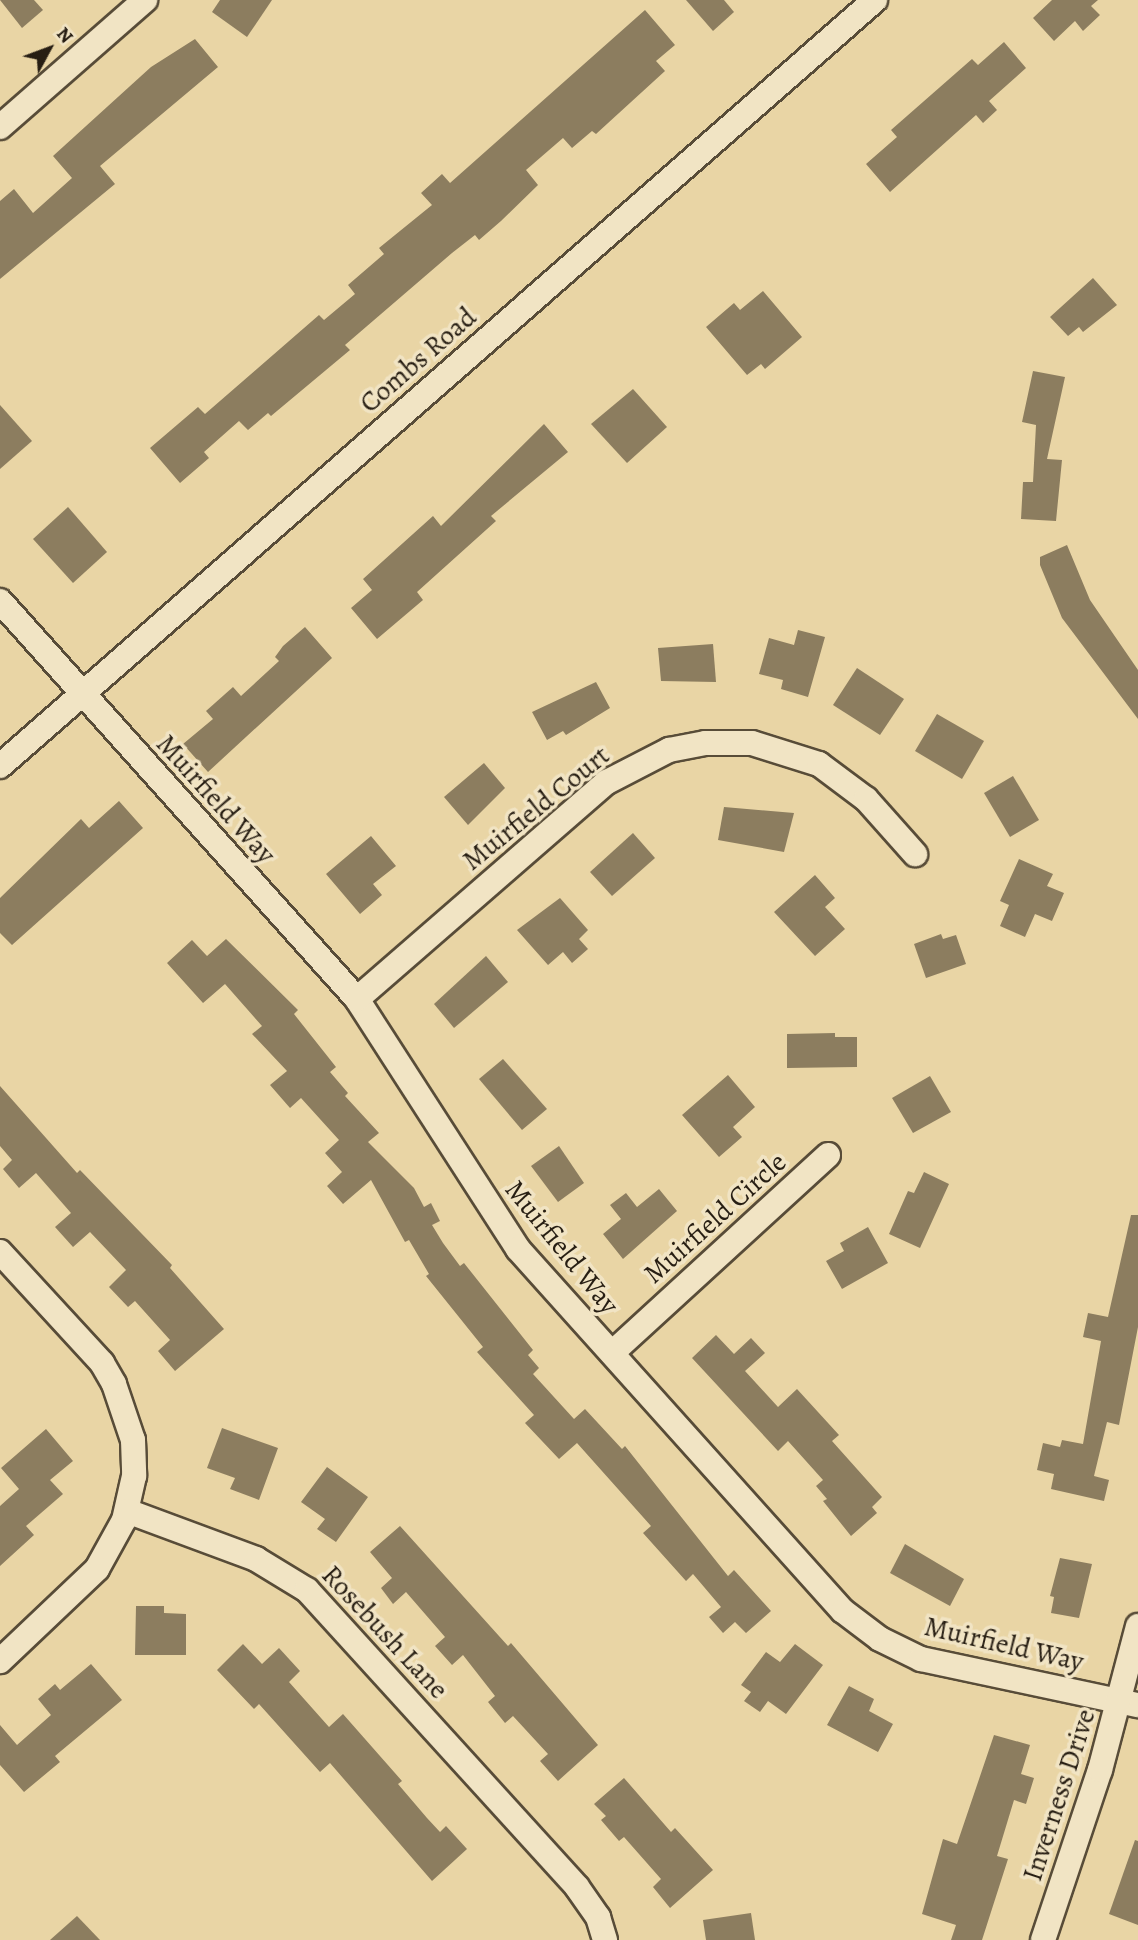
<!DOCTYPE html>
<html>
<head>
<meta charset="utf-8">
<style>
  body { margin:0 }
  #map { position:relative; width:1138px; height:1940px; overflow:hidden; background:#e9d5a5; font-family:Alegreya,serif }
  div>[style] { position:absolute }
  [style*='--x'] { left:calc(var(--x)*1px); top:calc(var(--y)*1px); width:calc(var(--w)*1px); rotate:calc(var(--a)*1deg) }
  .building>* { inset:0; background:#8c7d5f }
  .roads { filter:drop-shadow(2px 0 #584c38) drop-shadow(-2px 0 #584c38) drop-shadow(0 2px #584c38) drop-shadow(0 -2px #584c38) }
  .minor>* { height:24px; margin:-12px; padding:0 12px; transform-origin:12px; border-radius:12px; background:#f1e4c4 }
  span { translate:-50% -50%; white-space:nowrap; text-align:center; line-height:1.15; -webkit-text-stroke:7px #f1e4c4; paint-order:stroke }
  .street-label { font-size:28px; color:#271e13 }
  .north { position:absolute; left:14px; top:14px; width:70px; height:70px; -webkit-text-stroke:5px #f1e4c4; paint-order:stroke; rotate:49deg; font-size:19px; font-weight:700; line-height:28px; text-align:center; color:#271e13 }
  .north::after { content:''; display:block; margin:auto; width:24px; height:32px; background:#271e13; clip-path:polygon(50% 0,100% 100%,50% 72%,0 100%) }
</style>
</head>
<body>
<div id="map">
  <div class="building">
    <i style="clip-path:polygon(0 0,34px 0,43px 10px,22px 28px)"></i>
    <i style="clip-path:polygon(220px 0,272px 0,247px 37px,212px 12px)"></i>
    <i style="clip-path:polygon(686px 0,724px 0,734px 12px,713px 31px)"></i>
    <i style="clip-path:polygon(1052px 0,1098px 0,1091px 6px,1100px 15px,1083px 31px,1075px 21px,1054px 41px,1033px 18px)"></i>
    <i style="clip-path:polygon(645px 10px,675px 45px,656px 61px,665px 71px,596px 134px,592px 131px,572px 148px,563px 138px,526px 170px,538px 185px,501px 221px,479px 240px,475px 235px,452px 253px,345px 345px,350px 350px,271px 416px,268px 413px,248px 430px,239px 421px,204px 452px,209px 458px,180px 483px,150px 448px,198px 407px,205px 414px,319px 315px,324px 320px,355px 294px,348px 285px,384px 254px,379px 248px,432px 205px,421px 193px,442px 174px,450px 183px)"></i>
    <i style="clip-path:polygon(195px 39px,218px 67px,100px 166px,115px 184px,0 279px,0 201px,14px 189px,33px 213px,72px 178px,53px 156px,151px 67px)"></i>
    <i style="clip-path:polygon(1004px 42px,1026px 68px,989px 101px,997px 110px,983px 123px,976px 115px,890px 192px,866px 164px,897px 137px,891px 130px,972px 59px,978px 65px)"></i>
    <i style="clip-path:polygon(1093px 278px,1117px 305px,1083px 332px,1079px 327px,1068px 336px,1050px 317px)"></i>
    <i style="clip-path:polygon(763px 291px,802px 337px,765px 369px,761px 364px,747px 375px,706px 327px,734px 303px,740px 310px)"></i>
    <i style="clip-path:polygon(1033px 371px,1065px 377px,1047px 459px,1062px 460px,1056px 521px,1021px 519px,1023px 482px,1033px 482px,1036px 425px,1022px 422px)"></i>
    <i style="clip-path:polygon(633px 389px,667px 427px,627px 463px,591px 424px)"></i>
    <i style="clip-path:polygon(0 405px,32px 441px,0 469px)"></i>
    <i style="clip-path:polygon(544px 424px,568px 452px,491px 516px,496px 521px,417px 592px,423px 600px,377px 639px,351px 608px,372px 590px,363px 579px,433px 516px,441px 526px)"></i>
    <i style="clip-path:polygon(68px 507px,107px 552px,73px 583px,33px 539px)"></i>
    <i style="clip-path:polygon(1067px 545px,1090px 600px,1138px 670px,1138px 719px,1062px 618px,1040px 565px,1040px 557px)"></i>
    <i style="clip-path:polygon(305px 627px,332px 658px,208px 772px,183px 744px,213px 719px,206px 711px,233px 687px,241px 696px,279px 661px,275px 657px,283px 646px)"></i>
    <i style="clip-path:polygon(798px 630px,825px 637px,808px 697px,781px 689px,783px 680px,759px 674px,769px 638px,794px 645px)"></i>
    <i style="clip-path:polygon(713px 644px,716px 682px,661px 681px,658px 648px)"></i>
    <i style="clip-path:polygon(857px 668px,904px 699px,880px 735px,833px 705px)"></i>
    <i style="clip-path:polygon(596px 682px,610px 708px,566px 735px,563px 731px,547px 740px,532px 712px)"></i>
    <i style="clip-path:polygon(937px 714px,984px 741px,962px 779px,915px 751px)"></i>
    <i style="clip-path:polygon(484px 763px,505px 788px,468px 825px,444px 797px)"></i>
    <i style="clip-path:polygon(1013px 776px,1039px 820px,1010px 837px,984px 793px)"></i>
    <i style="clip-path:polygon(119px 801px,143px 828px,12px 945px,0 933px,0 898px,81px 819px,89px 828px)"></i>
    <i style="clip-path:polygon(724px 807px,794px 813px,784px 852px,718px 840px)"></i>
    <i style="clip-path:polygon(633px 833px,655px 858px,612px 896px,590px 872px)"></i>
    <i style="clip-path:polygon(371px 836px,396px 866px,373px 884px,382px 895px,360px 914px,326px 874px)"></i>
    <i style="clip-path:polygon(1019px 859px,1053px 874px,1047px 886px,1064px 893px,1052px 921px,1035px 914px,1025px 937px,1000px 926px,1009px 905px,1000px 901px)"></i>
    <i style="clip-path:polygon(815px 875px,835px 898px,825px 907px,845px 929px,815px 956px,774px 912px)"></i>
    <i style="clip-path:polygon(560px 898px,588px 930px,579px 939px,588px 949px,572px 963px,563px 952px,548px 965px,517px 930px)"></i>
    <i style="clip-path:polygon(941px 934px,943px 939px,956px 935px,966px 964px,926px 978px,914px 944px)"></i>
    <i style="clip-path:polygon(226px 939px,298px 1010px,294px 1014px,336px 1067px,330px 1072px,348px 1093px,345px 1096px,379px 1133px,368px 1142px,414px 1188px,424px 1207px,431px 1203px,440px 1221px,432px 1225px,443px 1243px,460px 1266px,464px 1263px,533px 1350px,528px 1355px,539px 1368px,533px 1374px,574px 1419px,585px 1409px,622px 1449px,625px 1446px,728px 1576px,734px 1570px,771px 1611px,746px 1633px,735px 1622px,723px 1633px,709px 1617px,721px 1607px,693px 1574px,686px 1581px,643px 1533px,651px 1526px,577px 1443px,559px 1459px,525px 1423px,534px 1415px,477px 1352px,483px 1347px,426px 1276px,429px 1274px,409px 1240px,405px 1242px,371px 1180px,343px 1204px,327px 1186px,342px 1172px,325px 1153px,339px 1140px,301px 1098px,290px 1108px,270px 1085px,287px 1071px,252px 1034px,262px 1026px,225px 984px,203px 1003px,167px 963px,192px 940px,207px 956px)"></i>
    <i style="clip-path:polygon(486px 956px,508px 982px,454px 1028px,434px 1004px)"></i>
    <i style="clip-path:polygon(835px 1033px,835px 1037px,857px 1037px,857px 1067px,787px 1068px,787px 1034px)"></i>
    <i style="clip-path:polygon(503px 1059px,547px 1109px,522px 1130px,479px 1079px)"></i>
    <i style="clip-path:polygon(728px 1075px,755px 1107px,733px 1127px,742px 1137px,719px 1157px,682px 1115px)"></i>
    <i style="clip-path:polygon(930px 1076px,951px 1112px,913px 1133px,892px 1098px)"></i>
    <i style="clip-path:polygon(0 1086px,77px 1173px,80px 1170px,172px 1265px,170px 1268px,224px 1329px,175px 1371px,158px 1351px,170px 1340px,135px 1301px,128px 1307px,109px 1287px,126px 1270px,90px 1232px,73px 1247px,55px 1227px,71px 1213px,36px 1173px,19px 1188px,3px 1169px,12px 1160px,0 1146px)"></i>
    <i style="clip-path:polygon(559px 1146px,584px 1183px,558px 1202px,531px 1166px)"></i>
    <i style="clip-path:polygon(924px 1172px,949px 1184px,920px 1248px,889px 1234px,908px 1191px,914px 1193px)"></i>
    <i style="clip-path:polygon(659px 1189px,677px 1211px,623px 1259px,603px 1234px,621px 1219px,610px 1205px,626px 1193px,637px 1207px)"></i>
    <i style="clip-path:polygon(1131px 1215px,1138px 1215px,1138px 1327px,1119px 1425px,1107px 1422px,1094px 1476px,1109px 1480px,1104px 1501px,1051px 1489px,1054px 1474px,1037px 1470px,1043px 1443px,1060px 1447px,1062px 1440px,1083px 1444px,1101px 1341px,1083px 1337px,1088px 1313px,1108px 1317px)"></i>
    <i style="clip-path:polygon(868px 1227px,888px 1263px,842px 1289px,826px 1261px,844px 1251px,840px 1243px)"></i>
    <i style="clip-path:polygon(716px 1335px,734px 1354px,751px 1338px,765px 1353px,745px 1371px,778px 1407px,797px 1389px,839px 1435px,832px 1441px,882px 1497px,872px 1507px,877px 1513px,851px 1536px,823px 1501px,827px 1499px,816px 1486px,823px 1480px,788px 1441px,778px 1451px,692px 1358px)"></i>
    <i style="clip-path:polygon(222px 1428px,278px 1448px,259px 1500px,230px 1489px,235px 1478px,207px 1468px)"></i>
    <i style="clip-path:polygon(46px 1429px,73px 1461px,50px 1480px,63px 1494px,26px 1526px,34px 1535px,0 1566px,0 1506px,19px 1489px,1px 1468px)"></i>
    <i style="clip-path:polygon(327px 1467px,368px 1497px,336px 1542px,317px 1529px,325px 1519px,301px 1502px)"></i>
    <i style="clip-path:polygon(400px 1526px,508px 1646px,511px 1643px,598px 1745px,558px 1781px,540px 1761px,548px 1754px,513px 1716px,505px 1723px,488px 1702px,495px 1696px,463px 1655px,452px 1665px,435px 1646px,445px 1637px,406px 1592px,393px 1604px,381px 1588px,392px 1578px,370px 1552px)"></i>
    <i style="clip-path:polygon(905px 1544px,964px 1579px,950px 1606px,890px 1573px)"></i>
    <i style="clip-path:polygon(1060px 1558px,1092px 1564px,1079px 1618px,1051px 1613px,1054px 1597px,1050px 1596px)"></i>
    <i style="clip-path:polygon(136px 1606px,164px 1606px,164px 1613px,186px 1614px,186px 1655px,135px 1655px)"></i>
    <i style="clip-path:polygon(243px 1644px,262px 1664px,279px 1648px,300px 1671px,289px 1682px,329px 1727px,343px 1714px,402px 1781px,398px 1784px,427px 1818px,440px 1832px,446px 1826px,467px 1849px,432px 1881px,330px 1763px,320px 1772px,259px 1704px,254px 1709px,217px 1670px)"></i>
    <i style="clip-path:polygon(795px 1644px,823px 1665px,786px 1714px,768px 1701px,760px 1712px,744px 1701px,751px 1692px,741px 1685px,766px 1652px,780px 1662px)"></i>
    <i style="clip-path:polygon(91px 1664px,122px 1700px,55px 1756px,60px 1762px,24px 1792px,0 1765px,0 1725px,17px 1745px,51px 1715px,38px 1699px,55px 1684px,60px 1690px)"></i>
    <i style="clip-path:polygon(849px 1686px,874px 1699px,869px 1711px,893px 1724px,878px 1752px,827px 1725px)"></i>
    <i style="clip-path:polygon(994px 1735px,1030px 1745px,1021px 1774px,1034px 1778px,1026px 1804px,1014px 1800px,997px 1856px,1008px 1859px,982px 1940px,951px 1940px,956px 1925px,922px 1914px,943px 1839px,957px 1844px)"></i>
    <i style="clip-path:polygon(624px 1778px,671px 1832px,675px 1828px,713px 1870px,670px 1908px,653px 1887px,661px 1879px,624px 1837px,619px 1841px,601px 1820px,606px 1816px,594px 1804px)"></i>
    <i style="clip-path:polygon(1135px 1840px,1138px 1841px,1138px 1925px,1109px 1914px)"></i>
    <i style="clip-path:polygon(751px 1913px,755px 1940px,706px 1940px,703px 1920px)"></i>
    <i style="clip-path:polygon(77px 1916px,100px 1940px,50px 1940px)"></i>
  </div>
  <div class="roads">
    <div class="minor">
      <i style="--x:0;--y:127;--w:193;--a:-41.2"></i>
      <i style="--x:0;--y:601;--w:535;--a:48.11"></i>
      <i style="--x:357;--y:999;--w:297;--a:57.2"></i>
      <i style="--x:518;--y:1249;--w:486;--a:48.1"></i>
      <i style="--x:843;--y:1611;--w:46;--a:37.1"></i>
      <i style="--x:880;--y:1639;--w:46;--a:26"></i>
      <i style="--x:921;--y:1659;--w:222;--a:12"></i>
      <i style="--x:0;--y:766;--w:1163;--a:-41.2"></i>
      <i style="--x:357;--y:999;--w:331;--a:-41"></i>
      <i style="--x:607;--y:782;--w:70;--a:-27.3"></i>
      <i style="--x:669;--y:750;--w:37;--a:-11"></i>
      <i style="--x:705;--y:743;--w:47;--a:0"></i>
      <i style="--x:752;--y:743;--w:70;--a:17.4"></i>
      <i style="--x:819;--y:764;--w:59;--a:36.7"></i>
      <i style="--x:866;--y:799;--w:74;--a:48.3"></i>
      <i style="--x:0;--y:1252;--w:151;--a:47.4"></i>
      <i style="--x:102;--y:1363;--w:24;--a:60"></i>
      <i style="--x:114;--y:1384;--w:59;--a:71.3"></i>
      <i style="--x:133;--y:1440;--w:36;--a:88"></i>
      <i style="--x:134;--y:1476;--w:45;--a:102.8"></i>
      <i style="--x:124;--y:1520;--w:56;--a:118.9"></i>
      <i style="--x:97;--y:1569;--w:134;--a:136.5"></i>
      <i style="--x:612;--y:1353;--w:293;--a:-42.5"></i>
      <i style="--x:127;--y:1511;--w:138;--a:20.4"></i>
      <i style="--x:256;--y:1559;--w:60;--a:31.3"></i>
      <i style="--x:307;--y:1590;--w:401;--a:47.7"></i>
      <i style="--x:577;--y:1887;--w:37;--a:55"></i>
      <i style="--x:598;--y:1917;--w:24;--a:73"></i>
      <i style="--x:1043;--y:1940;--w:179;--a:-71.5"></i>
      <i style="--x:1100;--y:1770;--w:149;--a:-75.2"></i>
    </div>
  </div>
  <div class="street-label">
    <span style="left:418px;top:360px;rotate:-41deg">Combs Road</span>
    <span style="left:216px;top:799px;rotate:48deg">Muirfield Way</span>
    <span style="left:536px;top:808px;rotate:-39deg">Muirfield Court</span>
    <span style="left:715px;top:1218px;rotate:-42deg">Muirfield Circle</span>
    <span style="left:562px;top:1247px;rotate:51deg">Muirfield Way</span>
    <span style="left:385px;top:1632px;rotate:47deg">Rosebush Lane</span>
    <span style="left:1004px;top:1644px;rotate:13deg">Muirfield Way</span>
    <span style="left:1059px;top:1795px;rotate:-72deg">Inverness Drive</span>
  </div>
  <div class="north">N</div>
</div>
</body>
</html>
